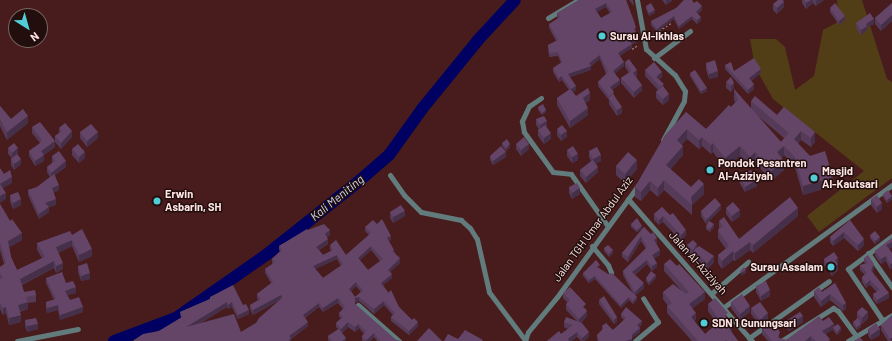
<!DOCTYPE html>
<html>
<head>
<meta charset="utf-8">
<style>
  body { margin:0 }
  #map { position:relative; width:892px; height:341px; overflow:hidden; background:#481c1c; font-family:Barlow,sans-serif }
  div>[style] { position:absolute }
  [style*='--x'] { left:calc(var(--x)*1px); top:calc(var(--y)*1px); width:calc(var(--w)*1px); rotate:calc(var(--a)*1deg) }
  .green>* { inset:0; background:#513e17 }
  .river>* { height:12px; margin:-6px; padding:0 6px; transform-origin:6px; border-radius:6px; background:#000062 }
  .path>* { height:1px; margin-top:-0.5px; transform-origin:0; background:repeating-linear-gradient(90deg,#a68483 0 2px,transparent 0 4px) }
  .minor>* { height:5px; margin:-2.5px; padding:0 2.5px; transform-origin:2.5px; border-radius:2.5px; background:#627c7e }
  .wall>* { inset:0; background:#563b59 }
  .shaded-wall>* { inset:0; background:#463049 }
  .building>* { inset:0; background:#644568 }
  .dots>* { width:11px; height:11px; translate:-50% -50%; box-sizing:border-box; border:2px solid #210e0d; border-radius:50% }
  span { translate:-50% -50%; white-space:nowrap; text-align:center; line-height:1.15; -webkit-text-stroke:3px #210e0d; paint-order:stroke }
  .poi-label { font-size:11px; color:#fee6e4; font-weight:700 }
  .left { translate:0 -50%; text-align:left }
  .right { translate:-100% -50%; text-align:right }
  .street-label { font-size:11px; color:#fee6e4 }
  .water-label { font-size:12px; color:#ccd9f2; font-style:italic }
  .north { position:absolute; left:8px; top:8px; width:40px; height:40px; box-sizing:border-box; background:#210e0d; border:1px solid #796463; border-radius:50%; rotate:143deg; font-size:11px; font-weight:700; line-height:16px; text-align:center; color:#fee6e4 }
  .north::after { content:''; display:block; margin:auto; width:14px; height:18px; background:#52ccd6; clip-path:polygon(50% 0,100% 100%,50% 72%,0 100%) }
</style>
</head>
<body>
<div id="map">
  <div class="green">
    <i style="clip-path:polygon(837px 0,862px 0,887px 79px,892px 82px,892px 178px,819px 232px,807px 216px,864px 171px,773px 99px,755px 67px,750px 39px,776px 39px,785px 47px,795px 90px,814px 76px,823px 30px,838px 22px)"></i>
  </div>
  <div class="river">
    <i style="--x:114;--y:341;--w:66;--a:-20.4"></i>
    <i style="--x:176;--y:318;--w:110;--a:-35"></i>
    <i style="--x:266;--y:255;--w:117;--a:-38.4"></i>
    <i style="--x:358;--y:182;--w:41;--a:-41.1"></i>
    <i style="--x:389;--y:155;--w:57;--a:-54.3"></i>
    <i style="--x:422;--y:109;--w:89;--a:-50.9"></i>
    <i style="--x:478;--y:40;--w:54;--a:-47.2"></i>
  </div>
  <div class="path">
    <i style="--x:649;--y:37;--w:28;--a:-32"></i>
    <i style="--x:632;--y:49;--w:7;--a:-34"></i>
  </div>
  <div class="minor">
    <i style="--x:637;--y:0;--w:50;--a:79.6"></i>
    <i style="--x:646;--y:49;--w:39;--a:42"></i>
    <i style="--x:675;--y:75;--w:19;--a:58"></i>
    <i style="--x:685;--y:91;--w:10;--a:96"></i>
    <i style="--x:684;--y:101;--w:44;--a:118.3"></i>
    <i style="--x:548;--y:18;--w:35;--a:-31"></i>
    <i style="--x:654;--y:58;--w:45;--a:-36.9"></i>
    <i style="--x:541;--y:98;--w:14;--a:146"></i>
    <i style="--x:529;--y:106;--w:17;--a:115"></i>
    <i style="--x:522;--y:121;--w:11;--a:80"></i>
    <i style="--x:524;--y:132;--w:49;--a:54.1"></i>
    <i style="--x:553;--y:172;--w:18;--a:6"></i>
    <i style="--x:571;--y:174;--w:62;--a:54.8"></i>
    <i style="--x:390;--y:175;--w:24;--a:55"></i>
    <i style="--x:404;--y:195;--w:24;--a:45"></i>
    <i style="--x:421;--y:212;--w:41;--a:11.3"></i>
    <i style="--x:461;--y:220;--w:12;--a:42"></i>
    <i style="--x:470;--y:228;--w:13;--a:58"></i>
    <i style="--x:477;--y:239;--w:54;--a:77.2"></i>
    <i style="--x:489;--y:292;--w:60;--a:53.1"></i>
    <i style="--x:628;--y:199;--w:189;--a:48.9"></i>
    <i style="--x:592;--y:246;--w:25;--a:50"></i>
    <i style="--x:608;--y:265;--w:8;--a:67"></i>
    <i style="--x:868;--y:253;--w:42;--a:54.8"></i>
    <i style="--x:712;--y:293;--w:48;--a:-40.7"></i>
    <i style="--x:358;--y:305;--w:55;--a:41.3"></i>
    <i style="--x:724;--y:307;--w:208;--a:-36"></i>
    <i style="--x:883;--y:321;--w:63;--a:-123.9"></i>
    <i style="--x:848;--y:269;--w:55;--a:-36.9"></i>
    <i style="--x:749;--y:338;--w:98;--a:-35.5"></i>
    <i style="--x:17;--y:341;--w:62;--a:-11.1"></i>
    <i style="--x:525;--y:341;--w:9;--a:-72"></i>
    <i style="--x:528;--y:332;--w:45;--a:-50.4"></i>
    <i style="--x:557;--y:297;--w:140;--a:-54"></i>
    <i style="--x:635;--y:341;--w:30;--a:-40"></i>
    <i style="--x:658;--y:322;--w:28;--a:-122"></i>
    <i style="--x:781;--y:341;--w:62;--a:-32.4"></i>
    <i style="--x:833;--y:308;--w:6;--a:31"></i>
    <i style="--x:838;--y:311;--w:31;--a:54"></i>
    <i style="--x:848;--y:341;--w:51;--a:-30.6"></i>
  </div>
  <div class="wall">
    <i style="clip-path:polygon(evenodd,579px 0,626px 0,636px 32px,635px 32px,637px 42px,632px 44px,632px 48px,619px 56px,624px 66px,615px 73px,620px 84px,612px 90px,622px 113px,617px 116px,609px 104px,609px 100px,598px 86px,598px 82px,606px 74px,600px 59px,591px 66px,591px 70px,570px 77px,576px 90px,573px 92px,576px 96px,590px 100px,585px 103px,588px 115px,570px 128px,557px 105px,557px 98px,569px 90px,562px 80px,559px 82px,553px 72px,553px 68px,561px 63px,558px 56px,549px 57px,548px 45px,556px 41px,549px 28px,549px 24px,558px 19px,557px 17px,557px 13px,579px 0,606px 7px,610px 13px,601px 18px,597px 12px,606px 7px)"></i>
    <i style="clip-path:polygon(629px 0,633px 0,634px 6px)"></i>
    <i style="clip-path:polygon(662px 0,672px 0,672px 1px,666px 5px)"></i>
    <i style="clip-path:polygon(802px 0,824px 0,816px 6px,813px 3px,806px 9px,802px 3px)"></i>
    <i style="clip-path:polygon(694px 3px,702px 10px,698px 14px,701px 20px,697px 24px,692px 19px,679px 29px,674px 19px,657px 32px,651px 25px,651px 21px)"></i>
    <i style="clip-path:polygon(892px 3px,892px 21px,881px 31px,875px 24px,875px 18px)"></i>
    <i style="clip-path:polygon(773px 4px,784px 7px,777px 14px,773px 10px)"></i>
    <i style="clip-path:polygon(646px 6px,655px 13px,649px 16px,646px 9px)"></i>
    <i style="clip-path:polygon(830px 8px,845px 20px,839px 25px,830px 12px)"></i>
    <i style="clip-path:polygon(856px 23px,874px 24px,867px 27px,867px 30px,861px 35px,856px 28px)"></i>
    <i style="clip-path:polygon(625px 62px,637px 76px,636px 76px,642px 90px,634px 98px,621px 83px,621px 78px,629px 73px,625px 67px)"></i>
    <i style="clip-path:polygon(706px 63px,718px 77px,709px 79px,706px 69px)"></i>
    <i style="clip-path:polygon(725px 65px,734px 71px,761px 73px,751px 81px,754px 89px,748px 94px,725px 69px)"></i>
    <i style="clip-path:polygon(645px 70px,662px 77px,659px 79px,664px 87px,669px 100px,663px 105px,656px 98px,656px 92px,658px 90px,645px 76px)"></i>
    <i style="clip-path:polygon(690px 73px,707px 91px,701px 94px,690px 76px)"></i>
    <i style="clip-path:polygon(726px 82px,734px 88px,731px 92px,726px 88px)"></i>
    <i style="clip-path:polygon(evenodd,734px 89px,751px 109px,751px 101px,777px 115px,784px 107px,815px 142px,811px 147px,801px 140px,798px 144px,833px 186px,803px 195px,795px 167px,784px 155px,781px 158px,784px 170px,771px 181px,755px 162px,750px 167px,740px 156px,725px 168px,713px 152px,711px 154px,702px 146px,699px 149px,687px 139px,681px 145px,683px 155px,670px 169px,691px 187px,704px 194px,692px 205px,692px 215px,664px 190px,658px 197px,650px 190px,641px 201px,635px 197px,635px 187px,686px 112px,706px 129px,731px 107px,735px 103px,734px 99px,734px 89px,758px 116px,784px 138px,781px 142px,758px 116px)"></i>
    <i style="clip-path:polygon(0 106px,11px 119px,28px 123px,7px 140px,0 126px)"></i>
    <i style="clip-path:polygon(538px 107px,546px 112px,542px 115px,538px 110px)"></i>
    <i style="clip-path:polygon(536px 119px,547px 127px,546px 127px,551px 139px,544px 144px,538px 136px,538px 130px,539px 129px,536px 125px)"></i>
    <i style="clip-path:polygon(32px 127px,55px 147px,44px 155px,44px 161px,35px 166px,29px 156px,29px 151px,40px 143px,32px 133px)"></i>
    <i style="clip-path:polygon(59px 128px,72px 137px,61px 149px,55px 142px,55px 136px,59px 133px)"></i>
    <i style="clip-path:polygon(557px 129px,567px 137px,561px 141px,557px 135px)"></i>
    <i style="clip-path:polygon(80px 132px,98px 138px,87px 147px,80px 138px)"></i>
    <i style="clip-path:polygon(502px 143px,510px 147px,506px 151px,502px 146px)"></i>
    <i style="clip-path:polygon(516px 144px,529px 149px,521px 156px,516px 149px)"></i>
    <i style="clip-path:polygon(8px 148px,18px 154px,17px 154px,21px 164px,14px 170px,11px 165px,11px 159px,12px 158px,8px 154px)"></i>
    <i style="clip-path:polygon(72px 149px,85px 158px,79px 163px,72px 155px)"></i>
    <i style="clip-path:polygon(567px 150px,578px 160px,572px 163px,567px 156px)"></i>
    <i style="clip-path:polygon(589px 151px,601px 161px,596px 163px,598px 172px,586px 183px,580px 176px,580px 170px,591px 161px,589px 157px)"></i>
    <i style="clip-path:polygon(52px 156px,66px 167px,55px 175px,59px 190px,53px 193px,56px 205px,49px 207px,49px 212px,39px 219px,28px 195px,28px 190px,37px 187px,50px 177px,47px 172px,47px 167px,52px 163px)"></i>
    <i style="clip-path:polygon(490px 156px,506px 157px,493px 165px,490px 160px)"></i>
    <i style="clip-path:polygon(616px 166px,637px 169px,625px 183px,616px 175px)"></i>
    <i style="clip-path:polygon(739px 176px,757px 186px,745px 192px,739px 182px)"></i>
    <i style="clip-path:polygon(569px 187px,580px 194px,572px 199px,569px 193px)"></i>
    <i style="clip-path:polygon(883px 194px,892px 196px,892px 199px,887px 203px,883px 197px)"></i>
    <i style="clip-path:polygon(10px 195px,21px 205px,13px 209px,10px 201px)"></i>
    <i style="clip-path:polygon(871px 199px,882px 209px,877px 213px,871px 205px)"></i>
    <i style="clip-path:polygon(0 204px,10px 221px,22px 240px,9px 247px,11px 257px,17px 270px,42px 258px,37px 250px,37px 243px,72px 235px,92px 256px,79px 262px,72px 246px,58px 253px,63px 269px,56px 273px,54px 268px,22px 285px,24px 292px,36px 295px,36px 302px,28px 303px,28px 309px,20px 312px,21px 322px,9px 325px,6px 313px,3px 315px,0 309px,0 267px,4px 264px,0 250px)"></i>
    <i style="clip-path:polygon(662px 207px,686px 235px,681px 241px,663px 222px,659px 225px,654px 220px,654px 214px)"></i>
    <i style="clip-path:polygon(726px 208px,740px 216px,732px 222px,726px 214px)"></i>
    <i style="clip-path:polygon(721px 209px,706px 224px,701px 216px,701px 211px)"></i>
    <i style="clip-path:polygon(390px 212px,405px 216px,393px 223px,390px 218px)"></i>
    <i style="clip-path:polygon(798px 216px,753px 253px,750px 250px,735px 261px,733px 260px,722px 269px,718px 263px,718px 255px,726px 249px,718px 238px,718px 230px,719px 229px,719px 221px,739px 239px)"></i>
    <i style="clip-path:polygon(850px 220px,864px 245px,858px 251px,844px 238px,833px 246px,830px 242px,830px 237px)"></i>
    <i style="clip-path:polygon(631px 224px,642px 229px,637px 232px,631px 227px)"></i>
    <i style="clip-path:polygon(706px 226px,714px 227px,710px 232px,706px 229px)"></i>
    <i style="clip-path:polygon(evenodd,365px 227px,391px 240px,389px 241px,400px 263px,390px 272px,392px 278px,383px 285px,399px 307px,418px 326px,409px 335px,391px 321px,391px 317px,393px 315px,384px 305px,374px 314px,359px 301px,355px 303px,355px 304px,396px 340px,401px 341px,377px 341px,374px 337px,370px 341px,363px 341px,362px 340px,362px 336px,364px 334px,359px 328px,355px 332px,348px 327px,342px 333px,346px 341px,329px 341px,328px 340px,328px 336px,338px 329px,336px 327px,336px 323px,341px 318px,339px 317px,339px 313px,343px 309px,338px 303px,323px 312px,319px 307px,305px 318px,308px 326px,291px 339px,291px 341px,134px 341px,134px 340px,159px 331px,181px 318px,180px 312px,210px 299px,210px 297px,243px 305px,249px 314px,238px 319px,232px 307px,228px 309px,227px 307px,199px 324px,241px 332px,256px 323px,280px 300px,253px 315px,250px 309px,250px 305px,258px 300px,257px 298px,257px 294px,271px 283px,265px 273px,265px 269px,273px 264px,272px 264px,272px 259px,280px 251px,279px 250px,279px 246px,308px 230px,330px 235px,327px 237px,328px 244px,319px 250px,323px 255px,331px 251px,330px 249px,330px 245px,346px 255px,369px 235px,365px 231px,365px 227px,371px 250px,380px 261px,368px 270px,360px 260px,371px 250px,365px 227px,337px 259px,341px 266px,323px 278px,315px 269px,337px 259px,365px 227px,356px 286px,361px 292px,355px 297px,351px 291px,356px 286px)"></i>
    <i style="clip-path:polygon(644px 227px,657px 243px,656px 244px,660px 255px,654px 258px,657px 267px,652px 271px,647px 264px,635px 275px,644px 288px,635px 296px,637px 300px,633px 304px,629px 300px,621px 308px,595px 279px,589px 283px,583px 276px,583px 273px,600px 267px,599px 268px,634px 295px,623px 275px,623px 271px,646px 249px,641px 241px,628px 262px,622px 257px,622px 253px)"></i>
    <i style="clip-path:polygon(870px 235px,880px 240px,875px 244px,870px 238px)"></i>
    <i style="clip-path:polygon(892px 238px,892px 247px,889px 249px,892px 253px,892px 268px,890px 269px,886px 261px,881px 264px,875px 256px,875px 251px)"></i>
    <i style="clip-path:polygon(687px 245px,697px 248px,714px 262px,707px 269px,694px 256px,694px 254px,693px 256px,687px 251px)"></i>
    <i style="clip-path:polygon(604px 248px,613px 253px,609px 257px,604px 251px)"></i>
    <i style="clip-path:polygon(864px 258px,874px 269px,872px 272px,889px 298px,877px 304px,873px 299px,873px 294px,877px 292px,870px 285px,866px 288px,862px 282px,862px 277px,865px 275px,860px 270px,860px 265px,865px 264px,864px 262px)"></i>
    <i style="clip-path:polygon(824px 259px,838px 264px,838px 270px,832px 276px,824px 265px)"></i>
    <i style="clip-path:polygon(664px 264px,705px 299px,692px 308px,696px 320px,694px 321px,705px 334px,717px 324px,708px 311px,708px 304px,728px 318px,732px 330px,731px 332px,738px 341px,692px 341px,667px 313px,667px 306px,668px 306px,663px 299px,663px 292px,681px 290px,664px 271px)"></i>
    <i style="clip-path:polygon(78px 266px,90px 279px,81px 281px,78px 272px)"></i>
    <i style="clip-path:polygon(46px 278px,66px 283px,76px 293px,67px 295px,70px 300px,83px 312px,60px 320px,58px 310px,47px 313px,46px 308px,46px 302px,54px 300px,46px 283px)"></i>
    <i style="clip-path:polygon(646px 278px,656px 278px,649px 285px,646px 281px)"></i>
    <i style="clip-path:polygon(835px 283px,846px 309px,843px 311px,830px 300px,821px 307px,814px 297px,814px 291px,822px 292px)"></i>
    <i style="clip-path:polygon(756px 286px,770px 296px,761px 301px,756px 292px)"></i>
    <i style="clip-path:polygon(563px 293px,586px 309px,587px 316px,581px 323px,589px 337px,584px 341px,581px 341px,577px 337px,561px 334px,568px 329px,564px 327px,564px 322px,577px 321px,566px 310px,566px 304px,568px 303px,563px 298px)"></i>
    <i style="clip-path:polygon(599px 300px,617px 322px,614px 324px,599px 304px)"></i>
    <i style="clip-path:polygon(731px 302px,750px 312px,740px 320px,731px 308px)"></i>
    <i style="clip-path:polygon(751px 308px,768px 319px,760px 326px,751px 314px)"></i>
    <i style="clip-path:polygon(857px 312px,868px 318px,862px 324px,860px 322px,861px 327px,857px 330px,853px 325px,853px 322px,857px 319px)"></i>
    <i style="clip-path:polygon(621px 314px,642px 324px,639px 327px,640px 332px,632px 338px,632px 341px,598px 341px,597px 339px,597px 335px,602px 330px,602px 326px,613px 330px,624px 320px,621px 317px)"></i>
    <i style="clip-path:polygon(25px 320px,38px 329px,27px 332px,25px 326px)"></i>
    <i style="clip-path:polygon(786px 321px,803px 322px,789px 331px,786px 327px)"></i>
    <i style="clip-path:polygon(823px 321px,841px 331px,837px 335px,833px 330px,833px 329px,826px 334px,830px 341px,768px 341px,762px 334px,762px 328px,780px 337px,779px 338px,786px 340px)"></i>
    <i style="clip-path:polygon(881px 325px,892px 341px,888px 341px,881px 330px)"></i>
    <i style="clip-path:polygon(868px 329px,880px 335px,871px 340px,868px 335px)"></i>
  </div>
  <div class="shaded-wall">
    <i style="clip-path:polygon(666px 0,672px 0,672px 1px,666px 5px)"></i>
    <i style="clip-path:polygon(811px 0,813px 0,813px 3px,806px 9px,806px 3px)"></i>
    <i style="clip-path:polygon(817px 0,824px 0,816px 6px,816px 1px)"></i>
    <i style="clip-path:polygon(784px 2px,784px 7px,777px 14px,777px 8px)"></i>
    <i style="clip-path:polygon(606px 3px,606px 7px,595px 13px,595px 9px)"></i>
    <i style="clip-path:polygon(702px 6px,702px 10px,696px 16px,696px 12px)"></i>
    <i style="clip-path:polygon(655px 10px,655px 13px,649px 16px,649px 13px)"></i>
    <i style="clip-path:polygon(892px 15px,892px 21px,881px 31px,881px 25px)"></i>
    <i style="clip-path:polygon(674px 16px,674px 19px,657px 32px,657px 29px)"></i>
    <i style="clip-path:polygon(692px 16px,692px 19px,679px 29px,679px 26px)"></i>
    <i style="clip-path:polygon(845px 16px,845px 20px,839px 25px,839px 21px)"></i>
    <i style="clip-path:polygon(701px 17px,701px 20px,697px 24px,697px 20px)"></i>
    <i style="clip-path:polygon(874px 19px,874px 24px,867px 27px,867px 30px,861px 35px,861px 30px,866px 24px)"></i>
    <i style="clip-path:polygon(637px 38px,637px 42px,632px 44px,632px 48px,618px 57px,618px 53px,630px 41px)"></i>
    <i style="clip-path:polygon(600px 55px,600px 59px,590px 66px,591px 66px,591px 70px,568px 78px,568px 74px,589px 63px)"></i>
    <i style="clip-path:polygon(624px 62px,624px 66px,613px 75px,613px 71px)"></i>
    <i style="clip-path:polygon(761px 69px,761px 73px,749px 83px,749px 78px)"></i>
    <i style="clip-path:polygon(637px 70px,637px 76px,633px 78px,633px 73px)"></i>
    <i style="clip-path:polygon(718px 71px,718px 77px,709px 79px,709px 74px)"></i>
    <i style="clip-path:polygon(662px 72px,662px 77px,656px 82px,656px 77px)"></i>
    <i style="clip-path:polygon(562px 76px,562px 80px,559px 82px,559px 78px)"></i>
    <i style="clip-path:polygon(620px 80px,620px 84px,610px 91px,610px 87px)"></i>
    <i style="clip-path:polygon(734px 83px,734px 88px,731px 92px,731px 86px)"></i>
    <i style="clip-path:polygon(754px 84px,754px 89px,748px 94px,748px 90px)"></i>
    <i style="clip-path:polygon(642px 85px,642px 90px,634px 98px,634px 92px)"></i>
    <i style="clip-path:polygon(576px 86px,576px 90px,571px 93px,571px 89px)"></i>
    <i style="clip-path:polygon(707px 88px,707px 91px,701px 94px,701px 91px)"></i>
    <i style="clip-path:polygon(590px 93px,590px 100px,583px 105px,583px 98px)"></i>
    <i style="clip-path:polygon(669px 94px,669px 100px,663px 105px,663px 99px)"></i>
    <i style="clip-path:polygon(622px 107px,622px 113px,617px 116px,617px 110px)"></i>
    <i style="clip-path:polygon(588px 108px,588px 115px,570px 128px,570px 121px)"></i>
    <i style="clip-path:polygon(546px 110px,546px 112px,542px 115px,542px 113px)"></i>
    <i style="clip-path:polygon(28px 116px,28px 123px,7px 140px,7px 132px)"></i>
    <i style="clip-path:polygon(547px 121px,547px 127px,540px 131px,540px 125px)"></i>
    <i style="clip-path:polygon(687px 129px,687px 139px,677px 149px,677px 140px)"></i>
    <i style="clip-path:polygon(72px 131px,72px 137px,61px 149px,61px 143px)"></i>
    <i style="clip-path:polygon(567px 131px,567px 137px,561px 141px,561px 135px)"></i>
    <i style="clip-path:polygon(801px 131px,801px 140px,794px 148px,794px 139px)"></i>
    <i style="clip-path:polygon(98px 132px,98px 138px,87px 147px,87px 141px)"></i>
    <i style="clip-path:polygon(815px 132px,815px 142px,811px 147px,811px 138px)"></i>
    <i style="clip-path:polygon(551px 133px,551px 139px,544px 144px,544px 138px)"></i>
    <i style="clip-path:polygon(702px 137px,702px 146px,699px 149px,699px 140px)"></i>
    <i style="clip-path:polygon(55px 141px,55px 147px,41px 157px,41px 151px)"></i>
    <i style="clip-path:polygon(713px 143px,713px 152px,711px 154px,711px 145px)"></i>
    <i style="clip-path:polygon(510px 144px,510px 147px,506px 151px,506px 148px)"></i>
    <i style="clip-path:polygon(529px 144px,529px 149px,521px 156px,521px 150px)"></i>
    <i style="clip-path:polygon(683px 146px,683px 155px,666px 175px,666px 165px)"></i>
    <i style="clip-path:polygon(740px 146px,740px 156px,725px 168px,725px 158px)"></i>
    <i style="clip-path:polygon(784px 146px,784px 155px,777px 162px,777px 152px)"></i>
    <i style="clip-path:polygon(18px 148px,18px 154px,12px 159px,12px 153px)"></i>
    <i style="clip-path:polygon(85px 152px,85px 158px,79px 163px,79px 157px)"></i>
    <i style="clip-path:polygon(506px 152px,506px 157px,493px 165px,493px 161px)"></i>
    <i style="clip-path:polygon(755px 152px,755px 162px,750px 167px,750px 157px)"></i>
    <i style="clip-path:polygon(578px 154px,578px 160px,572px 163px,572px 157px)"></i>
    <i style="clip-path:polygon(44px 155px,44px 161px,35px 166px,35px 161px)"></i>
    <i style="clip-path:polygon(601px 155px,601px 161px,593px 165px,593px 159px)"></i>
    <i style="clip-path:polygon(21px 159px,21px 164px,14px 170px,14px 164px)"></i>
    <i style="clip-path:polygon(637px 160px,637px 169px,625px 183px,625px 174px)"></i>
    <i style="clip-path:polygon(66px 161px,66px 167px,51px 178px,51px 173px)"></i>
    <i style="clip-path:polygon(784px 161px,784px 170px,771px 181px,771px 171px)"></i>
    <i style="clip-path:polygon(598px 167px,598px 172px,586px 183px,586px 177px)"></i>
    <i style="clip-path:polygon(12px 177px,12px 183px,0 190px,0 184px)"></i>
    <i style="clip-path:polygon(833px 177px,833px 186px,803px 195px,803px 186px)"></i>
    <i style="clip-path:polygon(664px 180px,664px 190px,658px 197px,658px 188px)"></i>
    <i style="clip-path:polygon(757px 180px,757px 186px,745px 192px,745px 187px)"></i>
    <i style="clip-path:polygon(650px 181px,650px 190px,641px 201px,641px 192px)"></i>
    <i style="clip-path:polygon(704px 184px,704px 194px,692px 205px,691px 197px)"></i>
    <i style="clip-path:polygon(59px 185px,59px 190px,52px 193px,52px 188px)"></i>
    <i style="clip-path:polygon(580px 188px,580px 194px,572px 199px,572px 193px)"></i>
    <i style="clip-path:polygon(6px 193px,6px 199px,0 203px,0 196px)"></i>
    <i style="clip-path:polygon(892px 196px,892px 199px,887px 203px,887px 200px)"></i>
    <i style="clip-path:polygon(21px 199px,21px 205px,13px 209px,13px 203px)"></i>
    <i style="clip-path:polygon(56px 199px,56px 205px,49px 207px,49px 212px,39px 219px,39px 214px,45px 203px)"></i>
    <i style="clip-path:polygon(882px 203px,882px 209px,877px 213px,877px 207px)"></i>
    <i style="clip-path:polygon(721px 205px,721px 209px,706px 224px,706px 220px)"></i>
    <i style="clip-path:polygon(798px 208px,798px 216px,753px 253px,753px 245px)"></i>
    <i style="clip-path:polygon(740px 210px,740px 216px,732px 222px,732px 216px)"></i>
    <i style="clip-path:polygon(405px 211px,405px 216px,393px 223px,393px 217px)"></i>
    <i style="clip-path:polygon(663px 216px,663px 222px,659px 225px,659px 220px)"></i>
    <i style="clip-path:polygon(714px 224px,714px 227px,710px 232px,710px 229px)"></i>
    <i style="clip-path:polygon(642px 226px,642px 229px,637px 232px,637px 230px)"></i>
    <i style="clip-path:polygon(330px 230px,330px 235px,325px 239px,325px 234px)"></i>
    <i style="clip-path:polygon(686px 230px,686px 235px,681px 241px,681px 235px)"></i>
    <i style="clip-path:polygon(844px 232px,844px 238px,833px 246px,833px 241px)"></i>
    <i style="clip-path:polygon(22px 233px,22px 240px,8px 248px,8px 241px)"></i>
    <i style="clip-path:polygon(391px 236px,391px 240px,387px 243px,387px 238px)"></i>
    <i style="clip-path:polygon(641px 236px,641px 241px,628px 262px,628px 257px)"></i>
    <i style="clip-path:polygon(880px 237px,880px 240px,875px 244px,875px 241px)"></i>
    <i style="clip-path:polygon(657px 238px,657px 243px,654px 245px,654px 240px)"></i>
    <i style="clip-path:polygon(328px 239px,328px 244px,316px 251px,316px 247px)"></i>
    <i style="clip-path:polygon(864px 239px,864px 245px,858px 251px,858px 245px)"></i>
    <i style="clip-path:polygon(72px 240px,72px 246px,56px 254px,56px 247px)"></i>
    <i style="clip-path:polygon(750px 242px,750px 250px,735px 261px,735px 253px)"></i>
    <i style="clip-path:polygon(892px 242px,892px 247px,886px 250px,886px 245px)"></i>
    <i style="clip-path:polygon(697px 244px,697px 250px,694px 250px,694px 254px,693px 256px,693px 250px)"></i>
    <i style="clip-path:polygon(371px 246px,371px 250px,358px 262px,358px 258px)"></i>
    <i style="clip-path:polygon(92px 249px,92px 256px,79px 262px,79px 255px)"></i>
    <i style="clip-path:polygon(613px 250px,613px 253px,609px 257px,609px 254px)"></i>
    <i style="clip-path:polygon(660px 250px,660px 255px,652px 260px,652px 255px)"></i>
    <i style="clip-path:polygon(733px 251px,733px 260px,722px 269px,722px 261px)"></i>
    <i style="clip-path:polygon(337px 255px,337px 259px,313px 270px,313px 266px)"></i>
    <i style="clip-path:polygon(714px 256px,714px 262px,707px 269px,707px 263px)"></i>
    <i style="clip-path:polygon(886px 256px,886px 261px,881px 264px,881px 259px)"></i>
    <i style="clip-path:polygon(400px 258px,400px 263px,388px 274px,388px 270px)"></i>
    <i style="clip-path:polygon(838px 258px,838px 264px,835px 266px,835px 260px)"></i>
    <i style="clip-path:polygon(647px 260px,647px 264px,632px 277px,632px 272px)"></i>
    <i style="clip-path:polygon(54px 261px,54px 268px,20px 285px,20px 279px)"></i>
    <i style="clip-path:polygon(63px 263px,63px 269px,56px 273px,56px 266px)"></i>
    <i style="clip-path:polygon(657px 263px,657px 267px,652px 271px,652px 266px)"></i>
    <i style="clip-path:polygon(892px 263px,892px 268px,890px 269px,890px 264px)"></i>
    <i style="clip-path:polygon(838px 264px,838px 270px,832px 276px,832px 270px)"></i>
    <i style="clip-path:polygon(874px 264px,874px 269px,871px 275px,871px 270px)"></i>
    <i style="clip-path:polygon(746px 270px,746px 273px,741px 276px,741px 273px)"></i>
    <i style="clip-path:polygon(90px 273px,90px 279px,81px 281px,81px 276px)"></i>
    <i style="clip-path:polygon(392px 274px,392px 278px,381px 287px,381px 283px)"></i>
    <i style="clip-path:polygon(656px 275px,656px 278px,649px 285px,649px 282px)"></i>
    <i style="clip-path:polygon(595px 276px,595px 279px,589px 283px,589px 280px)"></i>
    <i style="clip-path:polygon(870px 280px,870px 285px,866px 288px,866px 284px)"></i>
    <i style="clip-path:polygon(356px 282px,356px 286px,349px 293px,349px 289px)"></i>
    <i style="clip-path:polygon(644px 283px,644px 288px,635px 296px,635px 292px)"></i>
    <i style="clip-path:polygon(76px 287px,76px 293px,65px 296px,65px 291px)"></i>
    <i style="clip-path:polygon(770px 290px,770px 296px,761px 301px,761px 296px)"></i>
    <i style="clip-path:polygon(705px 292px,705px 299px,689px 311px,689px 304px)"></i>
    <i style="clip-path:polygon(889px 293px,889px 298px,877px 304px,877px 300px)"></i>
    <i style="clip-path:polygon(830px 294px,830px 300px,821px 307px,821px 301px)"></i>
    <i style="clip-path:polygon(281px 295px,281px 299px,253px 315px,253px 310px)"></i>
    <i style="clip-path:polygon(359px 297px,359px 301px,355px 303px,355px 298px)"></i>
    <i style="clip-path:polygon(629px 297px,629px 300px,621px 308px,621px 305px)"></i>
    <i style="clip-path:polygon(637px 297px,637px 300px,633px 304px,633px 301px)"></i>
    <i style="clip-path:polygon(338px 298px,338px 303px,323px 312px,323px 308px)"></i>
    <i style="clip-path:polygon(384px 301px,384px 305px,374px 314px,374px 309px)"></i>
    <i style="clip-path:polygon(28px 302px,28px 309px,18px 312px,18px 305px)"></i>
    <i style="clip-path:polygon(227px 302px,227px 307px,186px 331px,186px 327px)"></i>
    <i style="clip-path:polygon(232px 302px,232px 307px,228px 309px,228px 305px)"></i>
    <i style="clip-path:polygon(319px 303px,319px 307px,303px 319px,303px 315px)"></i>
    <i style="clip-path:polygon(846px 303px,846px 309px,843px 311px,843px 305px)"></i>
    <i style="clip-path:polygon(58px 305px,58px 310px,47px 313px,47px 308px)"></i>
    <i style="clip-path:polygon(750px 306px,750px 312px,740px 320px,740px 314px)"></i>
    <i style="clip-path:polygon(6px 307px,6px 313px,3px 315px,3px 308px)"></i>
    <i style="clip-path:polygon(83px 307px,83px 312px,60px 320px,60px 315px)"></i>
    <i style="clip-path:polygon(249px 310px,249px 314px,238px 319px,238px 315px)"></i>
    <i style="clip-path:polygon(587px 311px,587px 316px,579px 324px,579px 319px)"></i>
    <i style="clip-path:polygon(868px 312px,868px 318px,862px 324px,862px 318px)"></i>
    <i style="clip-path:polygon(696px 313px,696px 320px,691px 324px,691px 317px)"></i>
    <i style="clip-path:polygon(768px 313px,768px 319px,760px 326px,760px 320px)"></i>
    <i style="clip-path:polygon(21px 315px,21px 322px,9px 325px,9px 318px)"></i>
    <i style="clip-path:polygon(803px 316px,803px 322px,789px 331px,789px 325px)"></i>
    <i style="clip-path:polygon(617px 317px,617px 322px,614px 324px,614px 320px)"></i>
    <i style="clip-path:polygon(642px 321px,642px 324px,637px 329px,637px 325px)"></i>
    <i style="clip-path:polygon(308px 322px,308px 326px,291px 339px,291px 341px,289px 341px,289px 336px)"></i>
    <i style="clip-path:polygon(348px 322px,348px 327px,341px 333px,341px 329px)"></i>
    <i style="clip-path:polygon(418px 322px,418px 326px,409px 335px,409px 331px)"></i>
    <i style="clip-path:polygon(38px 324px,38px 329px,27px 332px,27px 326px)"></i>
    <i style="clip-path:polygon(359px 324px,359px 328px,355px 332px,355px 327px)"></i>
    <i style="clip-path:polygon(732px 324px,732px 330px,728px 334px,728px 327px)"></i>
    <i style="clip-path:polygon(834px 324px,834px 329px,822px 336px,822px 331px)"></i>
    <i style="clip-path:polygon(861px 324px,861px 327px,857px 330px,857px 327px)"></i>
    <i style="clip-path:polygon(640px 328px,640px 332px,632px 338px,632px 341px,625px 341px)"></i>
    <i style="clip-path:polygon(841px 328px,841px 331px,837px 335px,837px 332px)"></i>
    <i style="clip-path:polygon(880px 329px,880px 335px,871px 340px,871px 335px)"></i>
    <i style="clip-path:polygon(577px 332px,577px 337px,572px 341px,568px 341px,568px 339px)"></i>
    <i style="clip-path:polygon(589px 332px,589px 337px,584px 341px,582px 341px,582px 338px)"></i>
    <i style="clip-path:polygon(374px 333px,374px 337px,370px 341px,366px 341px)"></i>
    <i style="clip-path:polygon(811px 336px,811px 341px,805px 341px)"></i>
    <i style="clip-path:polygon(346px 338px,346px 341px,342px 341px)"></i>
  </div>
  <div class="building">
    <i style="clip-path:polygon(evenodd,579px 0,626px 0,634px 21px,636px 28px,634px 29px,637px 38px,630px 41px,632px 44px,618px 53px,624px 62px,613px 71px,620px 80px,610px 87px,614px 92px,609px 96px,598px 82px,608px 72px,600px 55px,589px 63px,591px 66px,568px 74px,576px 86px,571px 89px,562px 76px,559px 78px,553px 68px,562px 62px,558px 52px,549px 53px,548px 45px,558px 40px,549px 24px,560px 17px,557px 13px,579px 0,606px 3px,612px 12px,601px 18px,595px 9px,606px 3px)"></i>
    <i style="clip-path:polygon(684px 0,692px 0,694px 3px,697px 1px,702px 6px,696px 12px,701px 17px,697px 20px,692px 16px,679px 26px,674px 16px,657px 29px,651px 21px,676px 8px)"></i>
    <i style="clip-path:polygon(778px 0,783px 0,784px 2px,777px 8px,773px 4px)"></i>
    <i style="clip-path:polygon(804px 0,811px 0,806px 3px)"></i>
    <i style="clip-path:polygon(651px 3px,655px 10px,649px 13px,646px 6px)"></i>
    <i style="clip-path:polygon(835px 3px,845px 16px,839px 21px,830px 8px)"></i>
    <i style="clip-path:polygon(892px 3px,892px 15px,881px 25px,875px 18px)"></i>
    <i style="clip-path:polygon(870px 13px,874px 19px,866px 24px,867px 26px,861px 30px,856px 23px)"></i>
    <i style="clip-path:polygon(754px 58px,761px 69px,749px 78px,754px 84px,748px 90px,725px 65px,731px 62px,734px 71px)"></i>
    <i style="clip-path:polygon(629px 59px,637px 70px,633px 73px,642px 85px,634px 92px,621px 78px,631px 71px,625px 62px)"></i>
    <i style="clip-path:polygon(715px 60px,718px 71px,709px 74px,706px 63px)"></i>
    <i style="clip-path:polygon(654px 62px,662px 72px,656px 77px,664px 84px,660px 87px,645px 70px)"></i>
    <i style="clip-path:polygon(695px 70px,707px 88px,701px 91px,690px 73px)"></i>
    <i style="clip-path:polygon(731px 77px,734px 83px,731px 86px,726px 82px)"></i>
    <i style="clip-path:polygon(663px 86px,669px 94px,663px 99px,656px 92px)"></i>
    <i style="clip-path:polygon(588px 88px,590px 93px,583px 98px,588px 108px,570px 121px,557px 98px,570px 89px,576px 96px)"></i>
    <i style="clip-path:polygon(734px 89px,781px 142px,789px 133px,751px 101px,755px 96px,777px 115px,784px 107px,815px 132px,811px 138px,801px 131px,794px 139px,810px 156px,825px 151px,833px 177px,803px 186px,795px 157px,784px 146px,777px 152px,784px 161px,771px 171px,755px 152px,750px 157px,740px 146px,725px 158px,713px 143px,711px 145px,702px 137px,699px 140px,687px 129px,677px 140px,683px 146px,666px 165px,691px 187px,699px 179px,704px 184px,691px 197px,692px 205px,664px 180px,658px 188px,650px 181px,641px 192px,635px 187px,665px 135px,686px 112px,706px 129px,729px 105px,731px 107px,738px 100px)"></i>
    <i style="clip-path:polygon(613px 94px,622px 107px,617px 110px,609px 98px)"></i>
    <i style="clip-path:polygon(543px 104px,546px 110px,542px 113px,538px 107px)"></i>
    <i style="clip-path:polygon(0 106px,11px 119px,23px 109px,28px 116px,7px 132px,0 119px)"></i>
    <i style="clip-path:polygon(544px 116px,547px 121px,540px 125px,536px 119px)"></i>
    <i style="clip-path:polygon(40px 122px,55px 141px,41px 151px,44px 155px,35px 161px,29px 151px,39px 144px,42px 140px,32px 127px)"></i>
    <i style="clip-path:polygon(65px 123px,72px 131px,61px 143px,55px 136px,62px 131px,59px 128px)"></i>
    <i style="clip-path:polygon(91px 124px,98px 132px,87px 141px,80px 132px)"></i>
    <i style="clip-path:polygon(545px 125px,551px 133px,544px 138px,538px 130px)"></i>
    <i style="clip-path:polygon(562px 125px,567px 131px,561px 135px,557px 129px)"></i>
    <i style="clip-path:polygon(524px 137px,529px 144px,521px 150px,516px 144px)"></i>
    <i style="clip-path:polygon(507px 139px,510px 144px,506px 148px,502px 143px)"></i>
    <i style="clip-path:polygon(14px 143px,18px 148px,12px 153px,8px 148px)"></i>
    <i style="clip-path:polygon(78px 144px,85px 152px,79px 157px,72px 149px)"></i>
    <i style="clip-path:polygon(501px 146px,506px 152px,493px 161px,490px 156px)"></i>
    <i style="clip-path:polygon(573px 146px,578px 154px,572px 157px,567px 150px)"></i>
    <i style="clip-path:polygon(597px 147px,601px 155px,593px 159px,589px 151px)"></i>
    <i style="clip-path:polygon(59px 151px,66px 161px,51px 173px,47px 167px,55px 161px,52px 156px)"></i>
    <i style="clip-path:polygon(628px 152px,637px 160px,625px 174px,616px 166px)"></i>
    <i style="clip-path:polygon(17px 154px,21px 159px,14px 164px,11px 159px)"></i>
    <i style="clip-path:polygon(593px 160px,598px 167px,586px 177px,580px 170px)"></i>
    <i style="clip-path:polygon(0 168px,4px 174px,10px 170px,12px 177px,0 184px,6px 193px,0 196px)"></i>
    <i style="clip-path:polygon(751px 170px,757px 180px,745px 187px,739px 176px)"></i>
    <i style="clip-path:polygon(54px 174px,59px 185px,52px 188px,56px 199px,45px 203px,49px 207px,39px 214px,28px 190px,37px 187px)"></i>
    <i style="clip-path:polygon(577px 183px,580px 188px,572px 193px,569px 187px)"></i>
    <i style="clip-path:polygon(888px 190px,892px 196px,887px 200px,883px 194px)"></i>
    <i style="clip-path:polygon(18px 192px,21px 199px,13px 203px,10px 195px)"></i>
    <i style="clip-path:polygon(877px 195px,882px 203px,877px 207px,871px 199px)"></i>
    <i style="clip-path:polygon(790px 197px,798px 208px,753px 245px,750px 242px,735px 253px,733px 251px,722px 261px,718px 255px,729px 246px,718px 230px,723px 226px,719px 221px,724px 217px,739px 239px)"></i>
    <i style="clip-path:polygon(715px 198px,721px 205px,706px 220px,701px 211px)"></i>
    <i style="clip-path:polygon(733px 202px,740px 210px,732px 216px,726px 208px)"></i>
    <i style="clip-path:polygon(0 204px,10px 221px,12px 219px,22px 233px,8px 241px,11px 257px,17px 270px,45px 257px,37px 243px,70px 231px,72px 235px,82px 229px,92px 249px,79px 255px,72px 240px,56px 247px,63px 263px,56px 266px,54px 261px,20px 279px,24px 292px,35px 290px,36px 295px,26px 297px,28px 302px,18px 305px,21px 315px,9px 318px,6px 307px,3px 308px,0 303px,0 279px,3px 278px,0 273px,0 267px,6px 263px,0 243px)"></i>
    <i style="clip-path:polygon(401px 205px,405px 211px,393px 217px,390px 212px)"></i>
    <i style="clip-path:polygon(662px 207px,670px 215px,673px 213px,686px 230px,681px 235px,663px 216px,659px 220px,654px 214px)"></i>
    <i style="clip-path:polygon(637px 218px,642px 226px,637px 230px,631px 224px)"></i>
    <i style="clip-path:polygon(evenodd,382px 219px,391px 236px,387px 238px,394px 250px,392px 251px,400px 258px,388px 270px,392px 274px,381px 283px,388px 293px,391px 290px,399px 307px,412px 320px,414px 318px,418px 322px,409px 331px,391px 317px,395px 313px,384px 301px,374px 309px,359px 297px,355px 298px,355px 304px,396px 340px,401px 341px,380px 341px,374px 333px,366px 340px,362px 336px,366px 332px,359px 324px,355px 327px,348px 322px,341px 329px,336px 323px,343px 317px,339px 313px,345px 307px,338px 298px,323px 308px,319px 303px,303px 315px,308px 322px,289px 336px,291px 338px,289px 340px,290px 341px,134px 341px,134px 340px,143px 334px,159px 331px,182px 317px,180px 312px,210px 299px,210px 297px,233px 285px,243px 305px,246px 304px,249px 310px,238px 315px,232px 302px,228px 305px,227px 302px,186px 327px,234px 314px,241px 332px,256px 323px,259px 318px,283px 297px,281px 295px,253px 310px,250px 305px,261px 299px,257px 294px,273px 282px,265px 269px,275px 262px,272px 259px,282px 250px,279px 246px,307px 229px,308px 230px,324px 224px,330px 230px,325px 234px,328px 239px,316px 247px,323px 255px,333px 250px,330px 245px,336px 240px,346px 255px,371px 233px,365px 227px,373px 220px,377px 224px,382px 219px,371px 246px,383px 259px,368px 270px,358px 258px,371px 246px,382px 219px,337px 255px,343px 264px,323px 278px,313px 266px,337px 255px,382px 219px,356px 282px,363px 290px,355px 297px,349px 289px,356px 282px)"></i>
    <i style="clip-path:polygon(850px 220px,864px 239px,858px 245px,844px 232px,833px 241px,830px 237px)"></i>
    <i style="clip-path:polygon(709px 221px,714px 224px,710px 229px,706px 226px)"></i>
    <i style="clip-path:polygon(644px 227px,651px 234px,653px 232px,657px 238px,654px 240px,660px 250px,652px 255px,657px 263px,652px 266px,647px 260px,632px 272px,644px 283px,635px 292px,623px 271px,647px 247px,641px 236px,628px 257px,622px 253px)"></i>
    <i style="clip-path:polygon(875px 231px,880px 237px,875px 241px,870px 235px)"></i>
    <i style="clip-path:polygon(892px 238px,892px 242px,886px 245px,892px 253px,892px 263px,890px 264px,886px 256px,881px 259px,875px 251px)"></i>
    <i style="clip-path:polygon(693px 240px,697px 244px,693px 250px,687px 245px)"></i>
    <i style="clip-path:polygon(608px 245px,613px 250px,609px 254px,604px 248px)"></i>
    <i style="clip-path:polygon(699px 246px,714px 256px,707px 263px,694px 250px)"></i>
    <i style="clip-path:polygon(834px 252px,838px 258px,835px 260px,838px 264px,832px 270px,824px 259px)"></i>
    <i style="clip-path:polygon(868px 255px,874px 264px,871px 270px,889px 293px,877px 300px,873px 294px,880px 290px,870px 280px,866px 284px,862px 277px,867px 273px,860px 265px,868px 263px,864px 258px)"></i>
    <i style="clip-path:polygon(670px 259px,677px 266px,679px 264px,705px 292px,689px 304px,696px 313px,691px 317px,705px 334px,720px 321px,708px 304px,715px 298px,728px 313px,725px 315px,732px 324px,728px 327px,738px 341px,728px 341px,726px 340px,724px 341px,698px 341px,667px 306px,672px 303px,663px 292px,673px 284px,686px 294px,689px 292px,664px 264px)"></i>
    <i style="clip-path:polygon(596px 260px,600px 265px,597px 267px,608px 274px,612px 273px,637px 297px,633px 301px,629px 297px,621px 305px,595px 276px,589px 280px,583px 273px)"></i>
    <i style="clip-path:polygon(87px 263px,90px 273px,81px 276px,78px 266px)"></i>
    <i style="clip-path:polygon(744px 267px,746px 270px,741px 273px,740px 271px)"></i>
    <i style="clip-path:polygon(651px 271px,656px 275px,649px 282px,646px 278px)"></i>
    <i style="clip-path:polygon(62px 272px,66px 283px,73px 281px,76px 287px,65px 291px,70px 300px,79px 297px,83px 307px,60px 315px,58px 305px,47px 308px,46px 302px,56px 299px,46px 278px)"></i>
    <i style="clip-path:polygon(766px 281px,770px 290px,761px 296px,756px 286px)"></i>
    <i style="clip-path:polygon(835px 283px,846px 303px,843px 305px,830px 294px,821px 301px,814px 291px,819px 287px,822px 292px)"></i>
    <i style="clip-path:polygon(570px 287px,586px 304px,583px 307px,587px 311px,579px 319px,566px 304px,570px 300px,563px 293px)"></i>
    <i style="clip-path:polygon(742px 294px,750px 306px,740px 314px,731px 302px)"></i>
    <i style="clip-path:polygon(604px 296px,617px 317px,614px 320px,599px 300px)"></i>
    <i style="clip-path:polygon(760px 302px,768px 313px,760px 320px,751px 308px)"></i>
    <i style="clip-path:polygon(626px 307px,642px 321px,637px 325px,640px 328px,632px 334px,632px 339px,625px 341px,598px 341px,599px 340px,597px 335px,604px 328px,602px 326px,606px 323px,613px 330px,626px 318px,621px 314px)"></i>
    <i style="clip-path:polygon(862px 307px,868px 312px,862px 318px,857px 312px)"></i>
    <i style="clip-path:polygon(800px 312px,803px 316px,789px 325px,786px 321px)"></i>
    <i style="clip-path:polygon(892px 315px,892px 338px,890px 339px,881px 325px)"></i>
    <i style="clip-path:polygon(819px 316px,823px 321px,829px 317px,834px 324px,822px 331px,830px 339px,828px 341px,816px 341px,811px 336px,805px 341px,772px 341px,762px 328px,772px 321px,780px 332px,778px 338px,786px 340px)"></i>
    <i style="clip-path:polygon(566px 317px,582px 323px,589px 332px,582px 338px,577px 332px,568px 339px,569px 341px,547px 341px,559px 331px,561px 334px,573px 325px,564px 322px)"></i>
    <i style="clip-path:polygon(36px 318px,38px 324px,27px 326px,25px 320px)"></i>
    <i style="clip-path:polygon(858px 318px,861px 324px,857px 327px,853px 322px)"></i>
    <i style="clip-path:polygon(876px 323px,880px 329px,871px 335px,868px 329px)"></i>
    <i style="clip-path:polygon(838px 324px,841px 328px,837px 332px,833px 327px)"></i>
    <i style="clip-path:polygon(429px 328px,442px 341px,417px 341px)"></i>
    <i style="clip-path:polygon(339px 329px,346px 338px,342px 341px,331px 341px,332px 340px,328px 336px)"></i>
    <i style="clip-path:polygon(465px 330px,483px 340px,482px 341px,444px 341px,448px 334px,458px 339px)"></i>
    <i style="clip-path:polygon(860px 337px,863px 341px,855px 341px)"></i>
  </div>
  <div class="dots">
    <i style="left:602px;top:36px;background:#52ccd6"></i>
    <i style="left:710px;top:170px;background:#52ccd6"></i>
    <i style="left:814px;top:178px;background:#52ccd6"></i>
    <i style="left:157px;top:201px;background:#52ccd6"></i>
    <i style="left:831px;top:267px;background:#52ccd6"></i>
    <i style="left:704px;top:323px;background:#52ccd6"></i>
  </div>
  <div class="poi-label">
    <span class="left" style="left:610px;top:36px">Surau Al-Ikhlas</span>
    <span class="left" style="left:718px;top:170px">Pondok Pesantren<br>Al-Aziziyah</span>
    <span class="left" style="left:822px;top:178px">Masjid<br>Al-Kautsari</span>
    <span class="left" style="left:165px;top:201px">Erwin<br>Asbarin, SH</span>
    <span class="right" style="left:823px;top:267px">Surau Assalam</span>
    <span class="left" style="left:712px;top:323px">SDN 1 Gunungsari</span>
  </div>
  <div class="street-label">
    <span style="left:593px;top:229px;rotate:-54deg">Jalan TGH Umar Abdul Aziz</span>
    <span style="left:698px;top:263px;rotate:48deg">Jalan Al-Aziziyah</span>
  </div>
  <div class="water-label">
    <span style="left:337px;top:198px;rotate:-39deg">Kali Meniting</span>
  </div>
  <div class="north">N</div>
</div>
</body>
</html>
